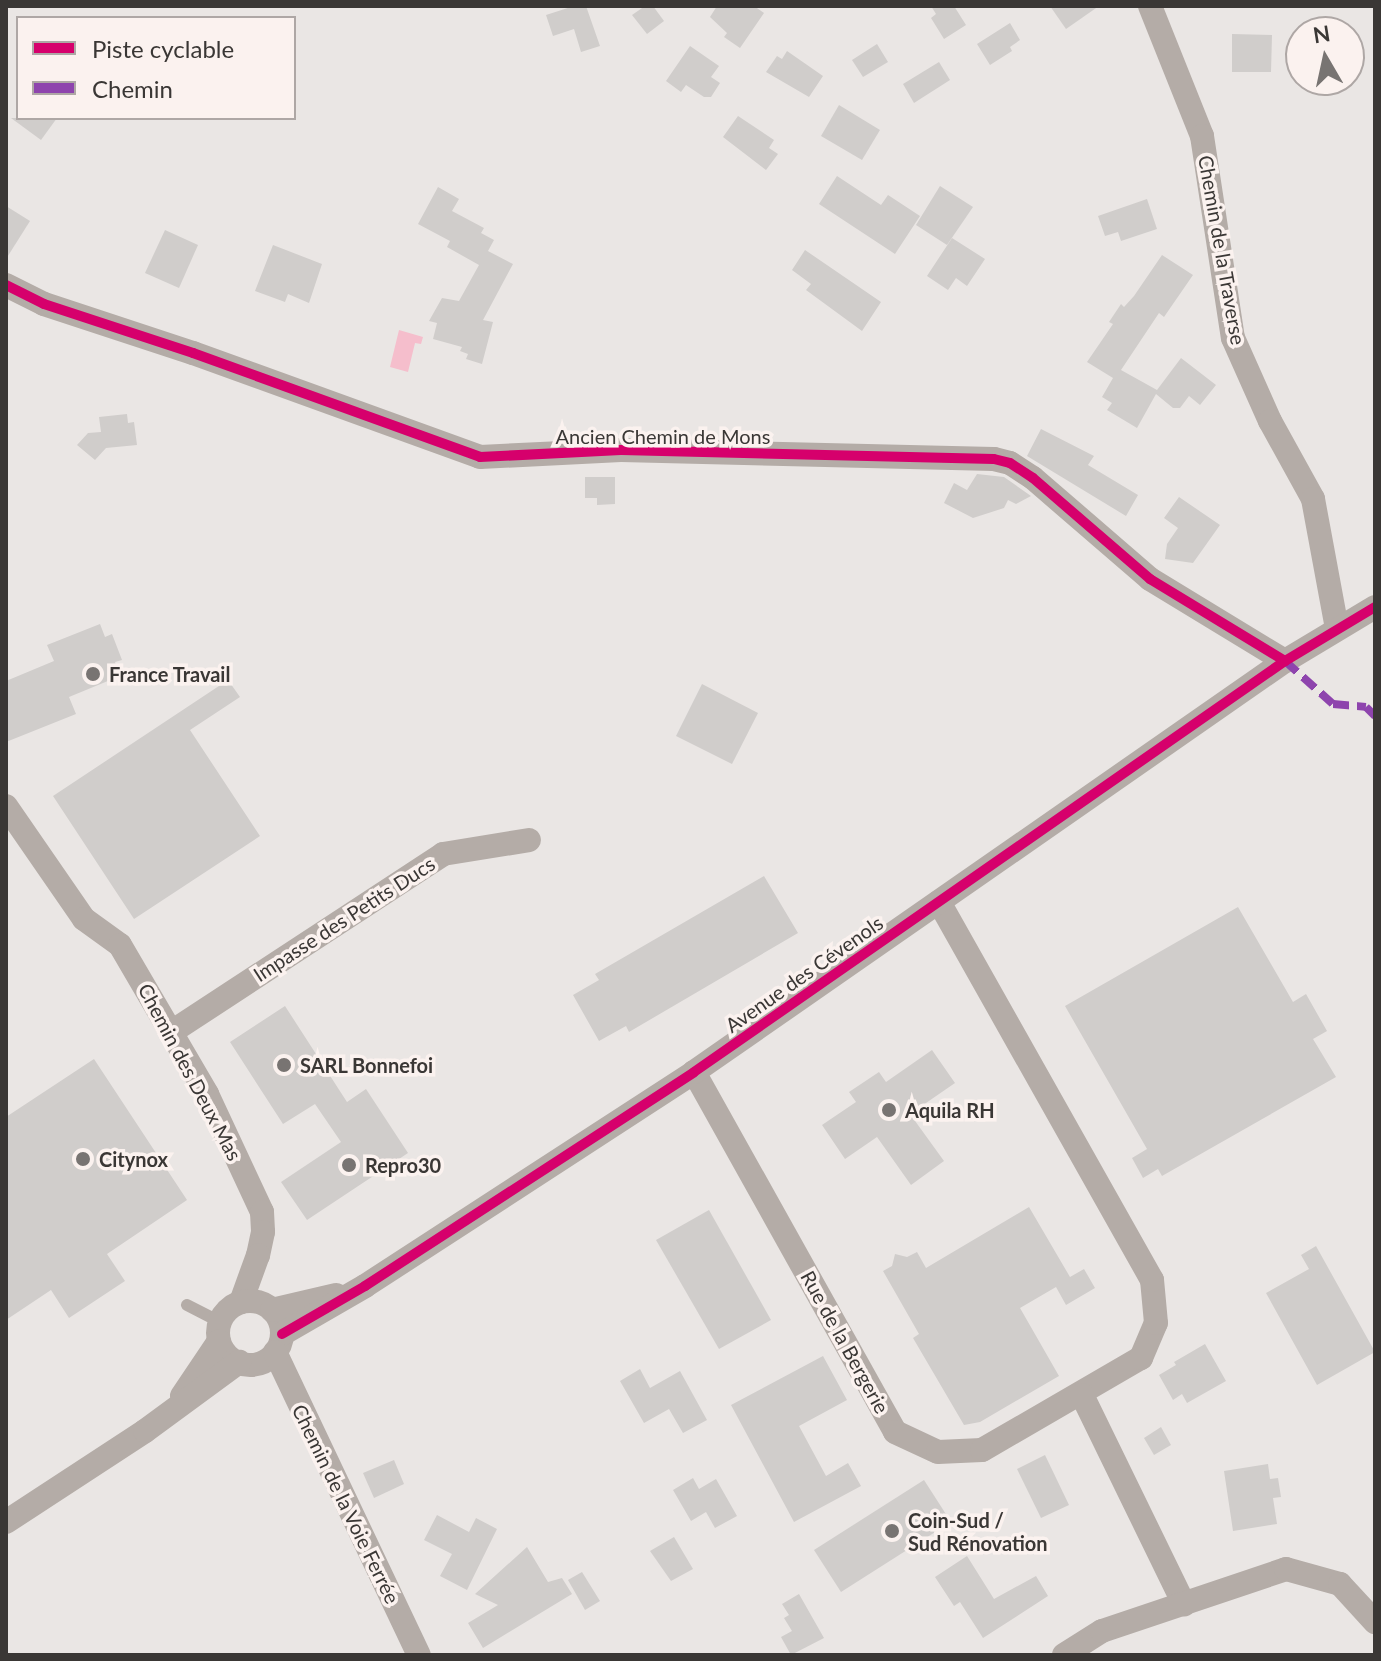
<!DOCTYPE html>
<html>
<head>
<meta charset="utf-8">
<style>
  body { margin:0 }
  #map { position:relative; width:1381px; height:1661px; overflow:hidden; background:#eae6e4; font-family:Lato,sans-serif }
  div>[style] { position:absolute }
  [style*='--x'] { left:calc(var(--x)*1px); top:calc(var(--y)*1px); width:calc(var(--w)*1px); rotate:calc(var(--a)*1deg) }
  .water>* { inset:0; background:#f5becc }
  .building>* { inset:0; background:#d0cdcb }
  .lane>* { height:12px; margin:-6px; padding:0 6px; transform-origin:6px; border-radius:6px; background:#b4aca7 }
  .street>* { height:24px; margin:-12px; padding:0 12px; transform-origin:12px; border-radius:12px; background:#b4aca7 }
  .street>.ring { margin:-12px; padding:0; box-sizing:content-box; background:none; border:24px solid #b4aca7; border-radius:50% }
  .quiet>* { height:8px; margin-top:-4px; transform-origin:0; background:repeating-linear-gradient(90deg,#8e44ad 0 16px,transparent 0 24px) }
  .cycleway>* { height:10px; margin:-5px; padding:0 5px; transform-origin:5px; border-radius:5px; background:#d6006c }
  .dots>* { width:22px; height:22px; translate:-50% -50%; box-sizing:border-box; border:4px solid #fbf2ef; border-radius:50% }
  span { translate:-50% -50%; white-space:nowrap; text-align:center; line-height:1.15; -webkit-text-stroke:7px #fbf2ef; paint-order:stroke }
  .street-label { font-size:20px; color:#3a3735 }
  .poi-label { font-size:20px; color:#3a3735; font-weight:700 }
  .left { translate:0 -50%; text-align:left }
  .frame { position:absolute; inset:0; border:8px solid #3a3735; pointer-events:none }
  .legend { position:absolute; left:16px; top:16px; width:280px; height:104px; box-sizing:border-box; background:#fbf2ef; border:2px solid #aea7a5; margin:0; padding:10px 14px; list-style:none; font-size:24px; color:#3a3735 }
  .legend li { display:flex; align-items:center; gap:16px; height:40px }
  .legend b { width:40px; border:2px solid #aea7a5 }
  .north { position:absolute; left:1285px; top:16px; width:80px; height:80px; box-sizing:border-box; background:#fbf2ef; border:2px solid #aea7a5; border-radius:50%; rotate:351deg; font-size:22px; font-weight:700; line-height:32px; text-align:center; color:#3a3735 }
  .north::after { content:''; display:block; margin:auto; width:28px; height:36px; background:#787472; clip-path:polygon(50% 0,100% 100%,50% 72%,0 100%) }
</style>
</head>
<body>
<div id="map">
  <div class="water">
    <i style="clip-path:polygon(399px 330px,423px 337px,421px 344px,415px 343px,408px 372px,390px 367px)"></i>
  </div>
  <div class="building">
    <i style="clip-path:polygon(574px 6px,586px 6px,600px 46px,581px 52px,574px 29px,553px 36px,546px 15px)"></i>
    <i style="clip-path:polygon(645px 6px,653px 6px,664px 21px,647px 34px,632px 15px)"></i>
    <i style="clip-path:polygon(717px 6px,754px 6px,764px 13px,740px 48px,724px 37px,727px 33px,710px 17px)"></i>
    <i style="clip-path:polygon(931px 6px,954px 6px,966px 25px,944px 39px,931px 18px,936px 14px)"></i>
    <i style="clip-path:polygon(1050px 6px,1099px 6px,1066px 29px)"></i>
    <i style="clip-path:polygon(1010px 23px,1020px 40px,1010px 47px,1012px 51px,990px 65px,977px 44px)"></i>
    <i style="clip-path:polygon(1232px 34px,1272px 35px,1271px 72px,1232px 72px)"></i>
    <i style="clip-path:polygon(877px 44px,888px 62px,863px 77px,852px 60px)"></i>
    <i style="clip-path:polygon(690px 46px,719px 66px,711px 77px,720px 83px,711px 97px,704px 97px,686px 85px,681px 92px,666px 81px)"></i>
    <i style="clip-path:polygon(787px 51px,823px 76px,809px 97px,766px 72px,777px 56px,782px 59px)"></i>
    <i style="clip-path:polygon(939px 62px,950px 80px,914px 103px,903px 84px)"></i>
    <i style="clip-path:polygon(839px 105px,880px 130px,862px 160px,821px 136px)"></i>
    <i style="clip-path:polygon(738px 116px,774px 140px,769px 148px,778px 154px,766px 170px,723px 137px)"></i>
    <i style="clip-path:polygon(11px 118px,57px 118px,41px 140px)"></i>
    <i style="clip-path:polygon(837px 176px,881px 205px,888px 195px,920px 216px,895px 254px,819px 204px)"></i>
    <i style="clip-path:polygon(940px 186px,973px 207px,947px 245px,916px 225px)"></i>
    <i style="clip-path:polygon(438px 187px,459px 199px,452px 211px,484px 228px,481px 233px,494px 240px,488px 251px,513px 264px,483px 320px,493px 322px,482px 364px,466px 359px,468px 354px,460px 351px,462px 347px,433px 339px,437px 323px,429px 321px,442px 298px,459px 301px,479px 265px,447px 247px,450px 241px,418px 224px)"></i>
    <i style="clip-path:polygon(1147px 199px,1157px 229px,1121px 241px,1118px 232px,1105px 236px,1098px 216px)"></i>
    <i style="clip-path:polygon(6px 206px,30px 221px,6px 259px)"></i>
    <i style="clip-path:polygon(165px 230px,198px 245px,179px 288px,145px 273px)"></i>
    <i style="clip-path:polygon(952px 238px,985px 259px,967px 286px,956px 278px,948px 290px,927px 276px)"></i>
    <i style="clip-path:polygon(273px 245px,322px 264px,309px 303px,288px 294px,285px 302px,255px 291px)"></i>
    <i style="clip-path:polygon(805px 250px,881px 302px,862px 331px,806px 290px,811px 284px,792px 270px)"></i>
    <i style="clip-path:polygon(1162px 255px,1193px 275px,1164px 317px,1159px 313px,1121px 370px,1157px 390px,1181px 358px,1216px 385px,1200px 405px,1189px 396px,1180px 408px,1173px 408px,1156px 394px,1137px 428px,1107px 410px,1112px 403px,1102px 397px,1113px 378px,1087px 362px,1113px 324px,1109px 322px,1121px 304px,1124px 307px,1134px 296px)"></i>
    <i style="clip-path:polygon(127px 414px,128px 423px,134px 422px,137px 445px,106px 448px,95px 460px,77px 445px,88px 433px,101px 432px,99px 417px)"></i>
    <i style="clip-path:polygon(1041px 429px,1094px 456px,1088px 465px,1138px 495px,1126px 516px,1027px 456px)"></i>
    <i style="clip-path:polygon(977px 474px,1004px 477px,1031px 496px,1016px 504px,1008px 500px,1004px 508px,973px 518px,944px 503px,954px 483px,967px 490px)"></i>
    <i style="clip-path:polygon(585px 477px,615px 477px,615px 504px,597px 505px,597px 498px,585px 498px)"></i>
    <i style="clip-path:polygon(1179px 497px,1220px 525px,1193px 563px,1165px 559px,1167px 544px,1178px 528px,1164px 518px)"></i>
    <i style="clip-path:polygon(100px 624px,105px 637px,112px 634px,122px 660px,115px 662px,120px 676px,69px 697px,76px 714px,6px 742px,6px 681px,54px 661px,47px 645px)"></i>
    <i style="clip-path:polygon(228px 680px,240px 697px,190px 730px,260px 836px,134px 919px,53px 796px)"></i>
    <i style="clip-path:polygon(702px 684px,758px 713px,732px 764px,676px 736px)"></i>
    <i style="clip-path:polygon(764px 876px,798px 933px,629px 1032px,626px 1026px,599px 1041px,573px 995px,599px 980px,595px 974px)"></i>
    <i style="clip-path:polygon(1238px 907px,1293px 1002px,1306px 994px,1327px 1031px,1313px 1039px,1336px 1077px,1162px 1176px,1158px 1169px,1143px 1178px,1132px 1158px,1147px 1149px,1065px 1006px)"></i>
    <i style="clip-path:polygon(285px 1006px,347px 1102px,366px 1089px,408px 1153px,307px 1220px,281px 1182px,341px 1142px,315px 1104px,283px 1124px,230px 1042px)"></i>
    <i style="clip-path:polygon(932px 1050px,955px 1083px,910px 1114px,944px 1161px,911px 1185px,877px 1137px,845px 1159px,822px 1125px,856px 1102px,849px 1092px,879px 1072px,886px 1082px)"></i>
    <i style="clip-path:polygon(94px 1059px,187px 1200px,107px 1254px,125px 1281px,69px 1318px,51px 1290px,6px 1320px,6px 1117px)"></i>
    <i style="clip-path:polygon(1029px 1207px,1070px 1277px,1084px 1269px,1095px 1288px,1066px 1305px,1056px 1287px,1020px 1308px,1059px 1376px,980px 1422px,964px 1425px,913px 1338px,919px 1334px,883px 1271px,892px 1266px,895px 1254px,907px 1257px,917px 1252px,926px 1268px)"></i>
    <i style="clip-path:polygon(709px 1210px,771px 1320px,719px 1349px,656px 1240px)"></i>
    <i style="clip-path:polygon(1316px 1246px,1375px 1352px,1317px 1385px,1266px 1293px,1309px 1269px,1301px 1255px)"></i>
    <i style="clip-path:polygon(1205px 1344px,1226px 1381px,1187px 1403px,1182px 1394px,1173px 1400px,1159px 1375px,1176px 1365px,1174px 1362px)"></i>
    <i style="clip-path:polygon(823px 1356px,847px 1400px,799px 1426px,826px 1476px,848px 1463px,861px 1486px,794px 1522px,731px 1405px)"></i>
    <i style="clip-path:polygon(640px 1369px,650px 1388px,680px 1371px,707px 1420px,683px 1433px,669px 1409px,644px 1423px,620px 1381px)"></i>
    <i style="clip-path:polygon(1161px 1427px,1171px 1445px,1154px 1455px,1144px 1438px)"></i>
    <i style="clip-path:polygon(1045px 1455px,1069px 1505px,1041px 1518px,1017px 1469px)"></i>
    <i style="clip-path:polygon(394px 1460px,404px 1484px,374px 1498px,363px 1473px)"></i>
    <i style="clip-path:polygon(1268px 1464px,1270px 1479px,1278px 1478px,1281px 1497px,1273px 1498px,1277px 1524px,1233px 1531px,1224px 1471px)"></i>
    <i style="clip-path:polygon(693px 1478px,699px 1489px,716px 1479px,737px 1516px,715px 1528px,706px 1512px,691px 1521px,673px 1490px)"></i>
    <i style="clip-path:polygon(924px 1480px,951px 1522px,841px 1592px,814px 1550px)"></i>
    <i style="clip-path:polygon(437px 1515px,469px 1532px,476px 1518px,497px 1529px,467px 1590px,440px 1576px,452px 1554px,424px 1540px)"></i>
    <i style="clip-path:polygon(674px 1537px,693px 1569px,671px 1581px,650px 1551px)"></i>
    <i style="clip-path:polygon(527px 1547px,548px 1582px,562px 1578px,572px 1594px,483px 1648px,468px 1623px,498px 1605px,475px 1594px)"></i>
    <i style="clip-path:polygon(967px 1556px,994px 1599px,1036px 1576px,1048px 1596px,983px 1638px,960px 1602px,954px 1606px,935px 1577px)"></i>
    <i style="clip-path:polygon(582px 1572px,600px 1601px,585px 1610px,568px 1580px)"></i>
    <i style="clip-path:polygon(799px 1594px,824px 1638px,791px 1655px,781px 1637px,792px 1631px,784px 1618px,789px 1615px,782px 1604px)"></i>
  </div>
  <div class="lane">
    <i style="--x:187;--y:1305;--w:37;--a:27"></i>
  </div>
  <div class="street">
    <i style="--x:1150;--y:6;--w:140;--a:68.2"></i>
    <i style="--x:1202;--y:136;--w:204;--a:81.3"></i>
    <i style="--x:1233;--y:338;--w:91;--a:66"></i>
    <i style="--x:1270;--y:421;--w:89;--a:61.1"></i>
    <i style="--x:1313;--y:499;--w:132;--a:79.5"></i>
    <i style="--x:6;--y:285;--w:42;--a:26.6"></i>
    <i style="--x:44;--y:304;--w:157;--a:18.2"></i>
    <i style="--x:193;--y:353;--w:305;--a:19.9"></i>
    <i style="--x:480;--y:457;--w:141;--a:-2.8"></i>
    <i style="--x:621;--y:450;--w:373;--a:1.4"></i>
    <i style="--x:994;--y:459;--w:16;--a:14"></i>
    <i style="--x:1010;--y:463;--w:27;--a:33"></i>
    <i style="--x:1033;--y:478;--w:155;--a:40.8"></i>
    <i style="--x:1150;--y:579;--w:158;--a:31.3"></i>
    <i style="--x:6;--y:806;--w:137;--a:55.4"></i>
    <i style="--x:84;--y:919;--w:44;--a:35.8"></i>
    <i style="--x:120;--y:945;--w:173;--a:59.7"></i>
    <i style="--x:207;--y:1094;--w:130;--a:65"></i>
    <i style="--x:262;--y:1212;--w:20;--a:87"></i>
    <i style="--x:263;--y:1232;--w:24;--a:102"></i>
    <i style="--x:258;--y:1255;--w:50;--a:109.9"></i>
    <i style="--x:173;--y:1031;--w:323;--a:-33.2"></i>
    <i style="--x:443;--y:854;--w:87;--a:-9.2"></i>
    <i style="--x:694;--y:1072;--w:412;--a:60.8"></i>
    <i style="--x:895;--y:1432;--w:47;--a:24.9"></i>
    <i style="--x:938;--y:1452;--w:44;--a:-2.6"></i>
    <i style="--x:982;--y:1450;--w:184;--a:-30.1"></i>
    <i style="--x:1141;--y:1358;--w:38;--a:-67"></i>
    <i style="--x:1156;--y:1323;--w:43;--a:-95.3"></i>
    <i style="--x:1152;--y:1280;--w:434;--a:-119.4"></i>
    <i class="ring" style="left:218px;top:1301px;width:40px;height:40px"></i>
    <i style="--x:272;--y:1310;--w:66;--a:-13.2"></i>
    <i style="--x:282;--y:1334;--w:96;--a:-30"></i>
    <i style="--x:365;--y:1286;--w:392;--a:-33"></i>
    <i style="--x:694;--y:1072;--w:720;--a:-34.82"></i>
    <i style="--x:1285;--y:661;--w:105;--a:-31"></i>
    <i style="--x:275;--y:1352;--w:335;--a:64.6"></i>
    <i style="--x:1082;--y:1395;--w:233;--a:64"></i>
    <i style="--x:182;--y:1396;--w:66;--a:-56.1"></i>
    <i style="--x:6;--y:1522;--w:166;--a:-33.2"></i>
    <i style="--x:145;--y:1431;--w:117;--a:-36.3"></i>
    <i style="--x:1064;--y:1655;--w:45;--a:-32.3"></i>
    <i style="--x:1102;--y:1631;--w:194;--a:-18.6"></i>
    <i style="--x:1286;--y:1569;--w:56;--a:15.5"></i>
    <i style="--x:1340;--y:1584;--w:52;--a:47.4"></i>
  </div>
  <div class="quiet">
    <i style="--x:1285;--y:661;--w:64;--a:41.9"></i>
    <i style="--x:1333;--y:704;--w:33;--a:5"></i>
    <i style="--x:1366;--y:707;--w:13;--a:45"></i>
  </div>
  <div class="cycleway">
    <i style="--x:6;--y:285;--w:42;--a:26.6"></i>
    <i style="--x:44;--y:304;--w:157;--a:18.2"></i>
    <i style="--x:193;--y:353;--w:305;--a:19.9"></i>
    <i style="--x:480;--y:457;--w:141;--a:-2.8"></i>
    <i style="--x:621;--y:450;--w:373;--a:1.4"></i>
    <i style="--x:994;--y:459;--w:16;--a:14"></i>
    <i style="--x:1010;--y:463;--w:27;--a:33"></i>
    <i style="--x:1033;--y:478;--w:155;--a:40.8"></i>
    <i style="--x:1150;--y:579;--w:158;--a:31.3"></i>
    <i style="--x:282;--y:1334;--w:96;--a:-30"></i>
    <i style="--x:365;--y:1286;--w:392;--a:-33"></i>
    <i style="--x:694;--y:1072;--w:720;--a:-34.82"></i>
    <i style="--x:1285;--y:661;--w:105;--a:-31"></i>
  </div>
  <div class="dots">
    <i style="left:93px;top:674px;background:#787472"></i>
    <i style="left:284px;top:1065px;background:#787472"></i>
    <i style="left:889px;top:1110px;background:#787472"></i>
    <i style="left:83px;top:1159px;background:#787472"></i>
    <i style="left:349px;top:1165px;background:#787472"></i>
    <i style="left:892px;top:1531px;background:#787472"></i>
  </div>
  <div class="street-label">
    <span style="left:1222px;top:250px;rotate:80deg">Chemin de la Traverse</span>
    <span style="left:663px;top:436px">Ancien Chemin de Mons</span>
    <span style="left:344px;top:919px;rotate:-33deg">Impasse des Petits Ducs</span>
    <span style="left:804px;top:974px;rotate:-35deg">Avenue des Cévenols</span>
    <span style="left:190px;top:1072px;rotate:62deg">Chemin des Deux Mas</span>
    <span style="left:845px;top:1342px;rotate:61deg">Rue de la Bergerie</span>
    <span style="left:346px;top:1504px;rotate:64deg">Chemin de la Voie Ferrée</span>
  </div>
  <div class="poi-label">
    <span class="left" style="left:109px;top:674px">France Travail</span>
    <span class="left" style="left:300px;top:1065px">SARL Bonnefoi</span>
    <span class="left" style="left:905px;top:1110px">Aquila RH</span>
    <span class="left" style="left:99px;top:1159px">Citynox</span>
    <span class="left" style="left:365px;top:1165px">Repro30</span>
    <span class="left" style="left:908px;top:1532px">Coin-Sud /<br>Sud Rénovation</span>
  </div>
  <div class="frame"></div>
  <ul class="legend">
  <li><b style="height:10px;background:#d6006c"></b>Piste cyclable</li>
  <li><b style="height:10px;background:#8e44ad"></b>Chemin</li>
  </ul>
  <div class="north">N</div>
</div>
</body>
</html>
